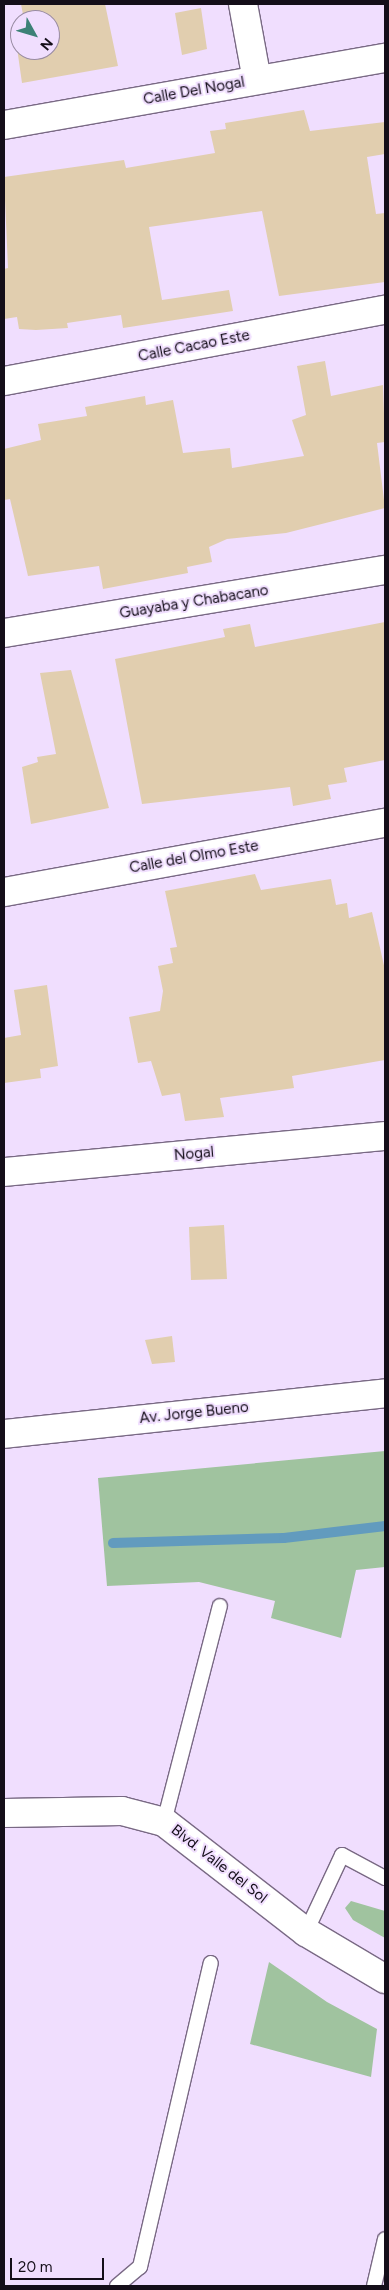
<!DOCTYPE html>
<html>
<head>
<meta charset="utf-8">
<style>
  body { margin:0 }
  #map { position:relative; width:389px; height:2290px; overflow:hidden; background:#f0defe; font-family:Figtree,sans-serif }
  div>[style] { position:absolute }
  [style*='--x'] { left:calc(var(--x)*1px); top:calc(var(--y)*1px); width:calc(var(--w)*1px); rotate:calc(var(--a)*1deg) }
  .green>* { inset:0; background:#a0c39f }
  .stream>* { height:10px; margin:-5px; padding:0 5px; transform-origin:5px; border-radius:5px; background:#629bbe }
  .building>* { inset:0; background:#e1ceaf }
  .roads { filter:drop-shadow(1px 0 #796984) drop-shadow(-1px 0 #796984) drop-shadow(0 1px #796984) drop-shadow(0 -1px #796984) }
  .service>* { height:14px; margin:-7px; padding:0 7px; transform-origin:7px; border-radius:7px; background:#fff }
  .minor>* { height:28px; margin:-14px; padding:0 14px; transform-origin:14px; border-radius:14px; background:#fff }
  .tertiary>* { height:28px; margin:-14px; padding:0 14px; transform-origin:14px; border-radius:14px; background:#fff }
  span { translate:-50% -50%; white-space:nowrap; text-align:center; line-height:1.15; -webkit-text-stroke:4px #f0defe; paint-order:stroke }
  .street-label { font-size:15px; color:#140e19 }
  .frame { position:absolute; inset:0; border:5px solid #140e19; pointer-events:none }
  .north { position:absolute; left:10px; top:10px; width:50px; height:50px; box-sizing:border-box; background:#f0defe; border:1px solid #988ba2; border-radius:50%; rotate:129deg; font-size:14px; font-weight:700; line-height:20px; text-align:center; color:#140e19 }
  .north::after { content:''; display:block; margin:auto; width:18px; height:22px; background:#3c8176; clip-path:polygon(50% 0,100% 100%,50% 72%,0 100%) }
  .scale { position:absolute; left:10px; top:2258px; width:94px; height:22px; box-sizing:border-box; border:2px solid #140e19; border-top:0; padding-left:6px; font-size:15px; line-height:18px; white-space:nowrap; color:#140e19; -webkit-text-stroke:4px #f0defe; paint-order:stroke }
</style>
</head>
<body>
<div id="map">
  <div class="green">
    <i style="clip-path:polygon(385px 1451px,385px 1567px,356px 1570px,341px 1638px,271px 1618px,275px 1601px,199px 1582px,107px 1586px,98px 1478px)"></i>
    <i style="clip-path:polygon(351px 1901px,385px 1911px,385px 1938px,353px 1920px,345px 1908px)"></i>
    <i style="clip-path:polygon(269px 1962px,327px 2002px,377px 2029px,371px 2077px,250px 2044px)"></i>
  </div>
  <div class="stream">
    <i style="--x:113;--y:1543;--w:171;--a:-1.7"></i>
    <i style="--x:284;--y:1538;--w:102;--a:-6.8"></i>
  </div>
  <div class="building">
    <i style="clip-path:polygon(21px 4px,105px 4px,118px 66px,22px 83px,16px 41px,20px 41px,20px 50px,50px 50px,50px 20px,24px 20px)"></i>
    <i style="clip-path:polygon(201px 8px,207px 49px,182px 55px,175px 13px)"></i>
    <i style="clip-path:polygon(304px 110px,310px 131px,385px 122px,385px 154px,367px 157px,376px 214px,385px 213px,385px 282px,279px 296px,262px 211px,149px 227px,162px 300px,229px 290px,233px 311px,123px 328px,121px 315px,67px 323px,68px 328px,36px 330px,19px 329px,17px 317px,4px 319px,4px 269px,8px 268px,4px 177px,124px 160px,126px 168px,215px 153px,210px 131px,226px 129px,225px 123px)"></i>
    <i style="clip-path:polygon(325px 361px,331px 396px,383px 385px,385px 442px,377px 443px,385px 508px,286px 533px,227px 539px,209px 547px,212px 562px,187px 567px,188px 573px,103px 589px,99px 566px,28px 576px,10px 499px,4px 500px,4px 449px,41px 440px,38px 424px,87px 416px,85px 407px,145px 396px,146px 405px,173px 400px,183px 453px,230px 448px,232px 468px,304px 456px,292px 420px,306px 415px,297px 366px)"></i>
    <i style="clip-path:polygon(385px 622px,385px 760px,344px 768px,347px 782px,328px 785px,331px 799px,293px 806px,290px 787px,142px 804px,115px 659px,225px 637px,223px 629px,250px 624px,255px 647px)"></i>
    <i style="clip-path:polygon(71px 670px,109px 808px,31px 824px,22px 767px,38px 762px,37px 757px,56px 754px,40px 673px)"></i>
    <i style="clip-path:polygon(255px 874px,261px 890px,331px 879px,336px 905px,347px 903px,349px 918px,372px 912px,385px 970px,385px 1060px,292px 1076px,294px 1088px,220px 1098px,224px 1117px,185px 1121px,180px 1093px,162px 1096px,151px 1061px,138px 1063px,129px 1017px,160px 1011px,163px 991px,158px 966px,173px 963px,170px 948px,177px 947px,165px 891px)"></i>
    <i style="clip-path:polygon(47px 985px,58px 1066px,40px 1069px,41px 1078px,4px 1083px,4px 1038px,21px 1035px,14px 990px)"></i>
    <i style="clip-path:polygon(224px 1225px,227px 1279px,191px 1280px,189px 1227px)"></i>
    <i style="clip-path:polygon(172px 1336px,175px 1362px,152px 1364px,145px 1340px)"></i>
  </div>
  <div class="roads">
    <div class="service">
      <i style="--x:164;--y:1822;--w:223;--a:-75.5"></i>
      <i style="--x:306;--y:1932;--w:85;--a:-64.9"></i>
      <i style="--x:342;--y:1855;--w:49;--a:28.1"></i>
      <i style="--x:117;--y:2286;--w:30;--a:-40"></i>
      <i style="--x:140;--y:2267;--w:312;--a:-76.9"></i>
      <i style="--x:374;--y:2286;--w:48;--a:-76.8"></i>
    </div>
    <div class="minor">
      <i style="--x:243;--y:4;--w:77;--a:79.6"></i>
      <i style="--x:4;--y:125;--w:387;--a:-10"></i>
      <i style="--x:4;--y:381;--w:388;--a:-10.6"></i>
      <i style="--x:4;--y:633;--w:386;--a:-9.4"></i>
      <i style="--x:4;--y:892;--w:387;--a:-10.3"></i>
      <i style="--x:4;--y:1172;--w:383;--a:-5.4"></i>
    </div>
    <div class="tertiary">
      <i style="--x:4;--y:1434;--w:383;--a:-6.1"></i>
      <i style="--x:4;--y:1813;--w:118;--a:-1"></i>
      <i style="--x:122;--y:1811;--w:43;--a:14.7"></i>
      <i style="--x:164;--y:1822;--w:180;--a:37.8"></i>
      <i style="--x:306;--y:1932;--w:92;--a:30.7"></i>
    </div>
  </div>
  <div class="street-label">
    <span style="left:194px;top:91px;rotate:-10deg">Calle Del Nogal</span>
    <span style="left:194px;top:346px;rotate:-11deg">Calle Cacao Este</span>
    <span style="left:194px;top:602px;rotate:-9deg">Guayaba y Chabacano</span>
    <span style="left:194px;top:857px;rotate:-10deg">Calle del Olmo Este</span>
    <span style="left:194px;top:1154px;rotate:-5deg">Nogal</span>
    <span style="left:194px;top:1413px;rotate:-6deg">Av. Jorge Bueno</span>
    <span style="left:219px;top:1864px;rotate:38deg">Blvd. Valle del Sol</span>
  </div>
  <div class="frame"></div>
  <div class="north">N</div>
  <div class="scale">20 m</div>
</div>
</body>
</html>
